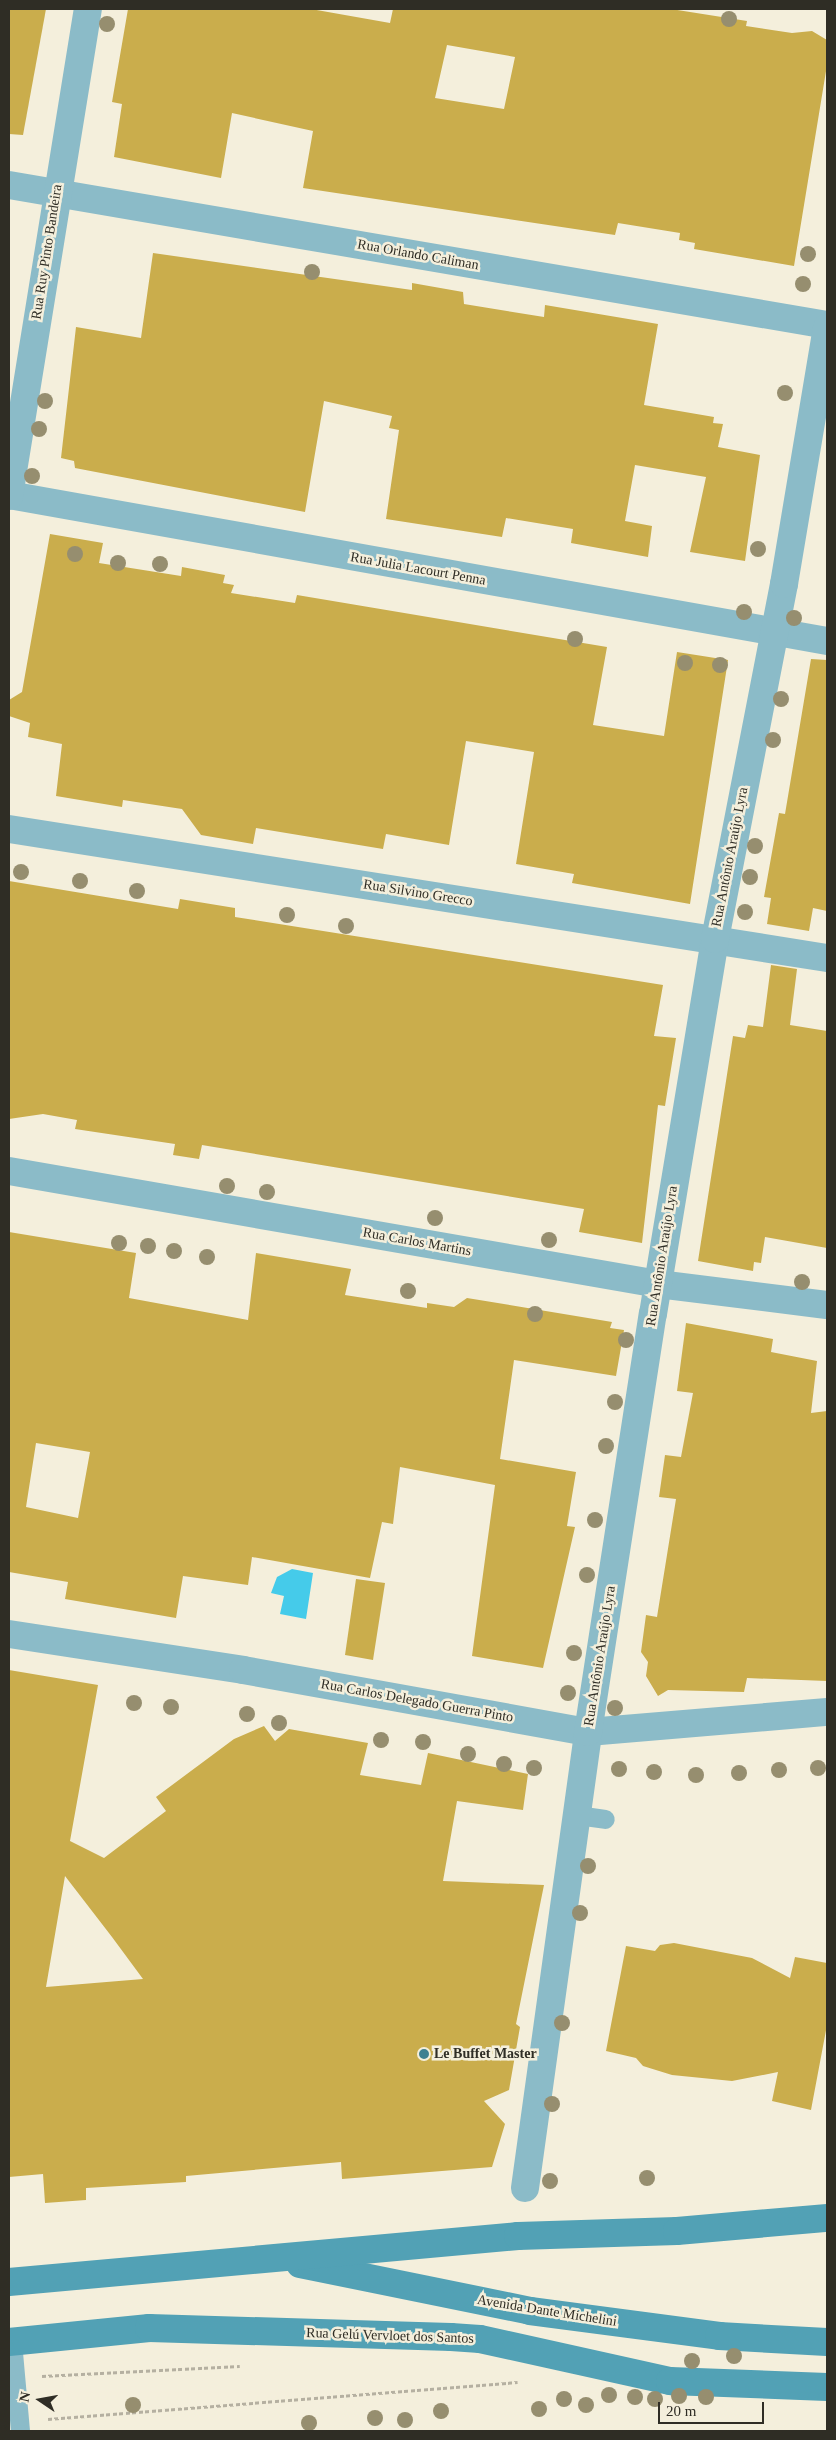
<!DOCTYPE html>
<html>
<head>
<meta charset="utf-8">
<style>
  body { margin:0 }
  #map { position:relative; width:836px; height:2440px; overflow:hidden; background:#f4efdc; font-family:Georgia,serif }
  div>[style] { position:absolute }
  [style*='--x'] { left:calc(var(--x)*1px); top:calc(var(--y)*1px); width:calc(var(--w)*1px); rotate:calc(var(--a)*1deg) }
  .water>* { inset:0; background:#45cbea }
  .building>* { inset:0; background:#caad4c }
  .path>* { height:3px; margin-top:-1.5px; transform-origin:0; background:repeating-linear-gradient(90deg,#b5b0a1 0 4px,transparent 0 6.5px) }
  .lane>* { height:19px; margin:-9.5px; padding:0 9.5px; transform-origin:9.5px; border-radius:9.5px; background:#8bbbc8 }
  .street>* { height:28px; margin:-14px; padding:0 14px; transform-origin:14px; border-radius:14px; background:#8bbbc8 }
  .secondary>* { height:28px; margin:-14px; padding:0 14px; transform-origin:14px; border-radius:14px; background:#52a1b5 }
  .trees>* { width:16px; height:16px; margin:-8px; border-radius:50%; background:#968e6f }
  .dots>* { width:14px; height:14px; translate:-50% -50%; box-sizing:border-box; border:2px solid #f4efdc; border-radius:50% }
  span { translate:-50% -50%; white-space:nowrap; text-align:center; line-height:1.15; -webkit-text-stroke:5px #f4efdc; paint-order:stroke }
  .street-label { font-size:14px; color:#2f2d25 }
  .poi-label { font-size:14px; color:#2f2d25; font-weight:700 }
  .left { translate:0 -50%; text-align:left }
  .frame { position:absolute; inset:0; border:10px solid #2f2d25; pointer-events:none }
  .north { position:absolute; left:15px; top:2375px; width:50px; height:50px; -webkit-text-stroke:4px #f4efdc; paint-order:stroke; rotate:282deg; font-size:14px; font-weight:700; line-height:20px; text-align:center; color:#2f2d25 }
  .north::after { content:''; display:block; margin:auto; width:18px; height:22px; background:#2f2d25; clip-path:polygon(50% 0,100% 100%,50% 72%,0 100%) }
  .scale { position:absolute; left:658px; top:2402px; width:106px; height:22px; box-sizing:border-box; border:2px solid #2f2d25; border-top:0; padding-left:6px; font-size:15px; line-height:18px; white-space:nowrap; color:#2f2d25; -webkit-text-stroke:4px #f4efdc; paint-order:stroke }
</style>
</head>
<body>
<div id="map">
  <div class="water">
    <i style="clip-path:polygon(292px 1569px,313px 1573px,306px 1619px,280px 1614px,284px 1596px,271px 1593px,277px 1577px)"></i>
  </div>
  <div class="building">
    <i style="clip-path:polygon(9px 9px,46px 9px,23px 135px,9px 134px)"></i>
    <i style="clip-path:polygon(evenodd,128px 9px,311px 9px,390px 23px,393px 9px,671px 9px,747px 21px,746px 26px,792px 33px,812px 31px,827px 40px,827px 65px,794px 266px,694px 249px,695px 243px,679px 240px,680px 233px,618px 223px,615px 235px,303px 188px,313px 131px,232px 113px,221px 178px,114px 157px,122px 104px,112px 102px,128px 9px,447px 45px,515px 57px,504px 109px,435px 98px,447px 45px)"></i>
    <i style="clip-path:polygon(153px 253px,412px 290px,412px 283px,463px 292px,464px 304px,544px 317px,545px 305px,658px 324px,644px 405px,714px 417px,713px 423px,723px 424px,718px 447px,760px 455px,745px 561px,690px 552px,706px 477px,635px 465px,625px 521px,652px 526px,648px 557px,571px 543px,573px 529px,506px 518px,502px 537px,386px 519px,399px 430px,389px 428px,392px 416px,324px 401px,305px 512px,75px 468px,74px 461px,61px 458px,76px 327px,141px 338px)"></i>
    <i style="clip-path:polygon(50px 534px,103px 543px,99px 563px,181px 576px,182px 567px,225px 575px,223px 583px,234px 585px,231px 593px,295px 603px,297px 595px,607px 647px,593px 725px,664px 736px,677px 652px,728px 660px,690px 904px,572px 883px,574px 874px,516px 864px,534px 752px,466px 741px,449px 845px,386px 834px,383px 849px,256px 828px,253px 844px,201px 835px,182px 809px,123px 800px,122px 807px,56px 796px,62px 744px,28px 737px,30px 723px,9px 716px,9px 700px,22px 692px)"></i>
    <i style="clip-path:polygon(811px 659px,827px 660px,827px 911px,813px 908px,809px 931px,767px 924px,771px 898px,764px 897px,779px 813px,785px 814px)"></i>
    <i style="clip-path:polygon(9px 881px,178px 909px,180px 899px,235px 908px,235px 917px,663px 985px,654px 1036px,676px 1038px,665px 1106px,658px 1105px,642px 1243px,579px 1232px,584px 1209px,202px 1145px,199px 1159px,173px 1155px,175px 1144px,75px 1129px,77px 1120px,43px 1114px,9px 1119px)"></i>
    <i style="clip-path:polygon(771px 965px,797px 969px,790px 1025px,827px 1031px,827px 1248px,765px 1237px,761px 1263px,754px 1262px,753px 1271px,698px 1261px,733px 1036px,745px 1038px,748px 1025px,763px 1027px)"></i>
    <i style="clip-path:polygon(evenodd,9px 1232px,136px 1253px,129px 1298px,248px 1320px,256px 1253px,351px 1269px,345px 1295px,427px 1308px,427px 1303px,454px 1307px,467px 1298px,612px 1322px,610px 1328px,624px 1330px,616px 1376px,514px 1360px,500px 1459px,576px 1472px,567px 1526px,575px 1527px,543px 1668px,472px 1656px,495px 1485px,400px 1467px,393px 1524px,382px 1522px,370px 1578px,252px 1557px,248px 1585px,183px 1576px,176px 1618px,65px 1599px,68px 1582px,9px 1572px,9px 1232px,36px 1443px,90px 1452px,78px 1518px,26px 1507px,36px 1443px)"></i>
    <i style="clip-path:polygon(686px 1323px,773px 1339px,771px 1352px,817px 1361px,811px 1413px,827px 1411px,827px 1681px,747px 1678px,744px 1692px,668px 1690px,658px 1696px,646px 1676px,648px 1662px,641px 1652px,646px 1615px,657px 1617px,676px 1499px,659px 1497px,665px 1455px,681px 1457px,693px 1393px,677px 1391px)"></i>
    <i style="clip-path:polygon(356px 1579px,385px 1583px,373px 1660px,345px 1655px)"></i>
    <i style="clip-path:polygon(evenodd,9px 1670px,98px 1685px,70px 1841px,104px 1858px,166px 1811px,156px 1797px,234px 1739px,264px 1726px,275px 1741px,289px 1729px,368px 1743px,360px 1775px,421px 1785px,428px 1753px,528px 1774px,523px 1810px,457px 1801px,443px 1881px,544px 1885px,516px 2024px,520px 2027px,509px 2090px,484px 2101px,505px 2124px,492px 2167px,342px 2179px,341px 2162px,186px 2176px,186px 2182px,86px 2188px,86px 2200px,45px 2203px,43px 2174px,9px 2177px,9px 1670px,65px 1876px,112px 1937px,143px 1979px,46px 1987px,65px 1876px)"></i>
    <i style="clip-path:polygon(674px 1943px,752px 1958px,790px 1978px,795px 1957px,827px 1963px,827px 2025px,811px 2110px,772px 2101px,778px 2072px,732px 2081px,672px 2075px,643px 2066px,636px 2058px,606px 2051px,626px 1946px,655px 1951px,660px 1945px)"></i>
  </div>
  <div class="path">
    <i style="--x:42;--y:2376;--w:198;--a:-2.9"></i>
    <i style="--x:48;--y:2419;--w:471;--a:-4.5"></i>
  </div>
  <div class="lane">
    <i style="--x:577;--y:1815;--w:28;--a:8"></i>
    <i style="--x:12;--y:2341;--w:90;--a:84.9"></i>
  </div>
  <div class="street">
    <i style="--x:9;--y:185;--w:830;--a:9.71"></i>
    <i style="--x:9;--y:495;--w:831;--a:10.12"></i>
    <i style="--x:9;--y:496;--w:493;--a:-80.8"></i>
    <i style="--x:9;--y:829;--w:828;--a:8.96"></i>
    <i style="--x:9;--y:1171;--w:659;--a:9.88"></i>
    <i style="--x:658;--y:1284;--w:170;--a:7.1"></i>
    <i style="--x:9;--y:1634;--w:237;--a:8.7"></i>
    <i style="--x:243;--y:1670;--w:351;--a:10.2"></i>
    <i style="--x:588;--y:1732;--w:240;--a:-4.8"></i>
    <i style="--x:525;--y:2188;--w:460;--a:-82.1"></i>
    <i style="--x:588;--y:1732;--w:423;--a:-81.2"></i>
    <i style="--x:653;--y:1314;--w:380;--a:-80.6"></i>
    <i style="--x:715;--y:939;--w:362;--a:-79"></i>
    <i style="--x:784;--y:584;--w:260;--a:-80.5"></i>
  </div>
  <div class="secondary">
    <i style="--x:300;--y:2264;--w:235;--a:11.5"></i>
    <i style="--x:530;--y:2311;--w:191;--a:7.5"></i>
    <i style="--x:719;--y:2336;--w:108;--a:3.2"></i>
    <i style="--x:9;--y:2282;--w:511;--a:-5.16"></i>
    <i style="--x:518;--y:2236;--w:159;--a:-1.8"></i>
    <i style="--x:677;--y:2231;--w:151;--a:-5"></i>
    <i style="--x:9;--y:2342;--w:141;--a:-5.7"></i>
    <i style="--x:149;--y:2328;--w:302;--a:1.7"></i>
    <i style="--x:451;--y:2337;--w:29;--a:4"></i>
    <i style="--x:480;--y:2339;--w:195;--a:12.5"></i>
    <i style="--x:670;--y:2381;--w:157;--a:2.2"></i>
  </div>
  <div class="trees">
    <i style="left:729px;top:19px"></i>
    <i style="left:107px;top:24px"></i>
    <i style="left:808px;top:254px"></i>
    <i style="left:312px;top:272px"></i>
    <i style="left:803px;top:284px"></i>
    <i style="left:785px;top:393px"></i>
    <i style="left:45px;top:401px"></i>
    <i style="left:39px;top:429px"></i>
    <i style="left:32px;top:476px"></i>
    <i style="left:758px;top:549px"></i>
    <i style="left:75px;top:554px"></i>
    <i style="left:118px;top:563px"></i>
    <i style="left:160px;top:564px"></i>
    <i style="left:744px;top:612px"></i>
    <i style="left:794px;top:618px"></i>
    <i style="left:575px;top:639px"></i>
    <i style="left:685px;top:663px"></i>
    <i style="left:720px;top:665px"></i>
    <i style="left:781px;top:699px"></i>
    <i style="left:773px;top:740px"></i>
    <i style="left:755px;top:846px"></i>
    <i style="left:21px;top:872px"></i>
    <i style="left:750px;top:877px"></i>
    <i style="left:80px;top:881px"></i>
    <i style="left:137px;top:891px"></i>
    <i style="left:745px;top:912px"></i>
    <i style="left:287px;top:915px"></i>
    <i style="left:346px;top:926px"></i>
    <i style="left:227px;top:1186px"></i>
    <i style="left:267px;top:1192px"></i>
    <i style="left:435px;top:1218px"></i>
    <i style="left:549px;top:1240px"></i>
    <i style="left:119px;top:1243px"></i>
    <i style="left:148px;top:1246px"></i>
    <i style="left:174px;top:1251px"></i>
    <i style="left:207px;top:1257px"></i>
    <i style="left:802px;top:1282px"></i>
    <i style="left:408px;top:1291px"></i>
    <i style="left:535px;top:1314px"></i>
    <i style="left:626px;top:1340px"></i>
    <i style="left:615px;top:1402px"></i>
    <i style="left:606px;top:1446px"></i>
    <i style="left:595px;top:1520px"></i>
    <i style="left:587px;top:1575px"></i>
    <i style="left:574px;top:1653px"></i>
    <i style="left:568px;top:1693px"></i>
    <i style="left:134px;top:1703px"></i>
    <i style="left:171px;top:1707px"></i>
    <i style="left:615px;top:1708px"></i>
    <i style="left:247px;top:1714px"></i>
    <i style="left:279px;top:1723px"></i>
    <i style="left:381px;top:1740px"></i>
    <i style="left:423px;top:1742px"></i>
    <i style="left:468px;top:1754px"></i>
    <i style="left:504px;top:1764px"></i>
    <i style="left:534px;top:1768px"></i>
    <i style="left:818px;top:1768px"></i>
    <i style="left:619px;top:1769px"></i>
    <i style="left:779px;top:1770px"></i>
    <i style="left:654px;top:1772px"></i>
    <i style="left:739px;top:1773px"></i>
    <i style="left:696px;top:1775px"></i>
    <i style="left:588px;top:1866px"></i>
    <i style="left:580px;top:1913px"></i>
    <i style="left:562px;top:2023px"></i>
    <i style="left:552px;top:2104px"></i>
    <i style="left:647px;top:2178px"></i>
    <i style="left:550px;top:2181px"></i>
    <i style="left:734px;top:2356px"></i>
    <i style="left:692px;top:2361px"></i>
    <i style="left:609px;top:2395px"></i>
    <i style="left:679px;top:2396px"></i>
    <i style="left:635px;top:2397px"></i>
    <i style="left:706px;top:2397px"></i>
    <i style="left:564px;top:2399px"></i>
    <i style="left:655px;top:2399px"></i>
    <i style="left:133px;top:2405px"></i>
    <i style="left:586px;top:2405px"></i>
    <i style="left:539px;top:2409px"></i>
    <i style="left:441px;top:2411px"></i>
    <i style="left:375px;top:2418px"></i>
    <i style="left:405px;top:2420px"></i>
    <i style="left:309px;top:2423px"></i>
  </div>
  <div class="dots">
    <i style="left:424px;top:2054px;background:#3e8091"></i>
  </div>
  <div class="street-label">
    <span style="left:47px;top:252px;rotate:-81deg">Rua Ruy Pinto Bandeira</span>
    <span style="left:418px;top:255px;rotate:10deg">Rua Orlando Caliman</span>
    <span style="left:418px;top:569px;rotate:10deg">Rua Julia Lacourt Penna</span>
    <span style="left:730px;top:857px;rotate:-79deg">Rua Antônio Araújo Lyra</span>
    <span style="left:418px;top:893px;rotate:9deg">Rua Silvino Grecco</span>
    <span style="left:417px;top:1242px;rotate:10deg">Rua Carlos Martins</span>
    <span style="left:662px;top:1256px;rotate:-81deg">Rua Antônio Araújo Lyra</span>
    <span style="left:600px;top:1656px;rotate:-81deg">Rua Antônio Araújo Lyra</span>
    <span style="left:417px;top:1701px;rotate:10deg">Rua Carlos Delegado Guerra Pinto</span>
    <span style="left:547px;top:2311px;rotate:9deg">Avenida Dante Michelini</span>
    <span style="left:390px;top:2336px;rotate:2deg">Rua Gelú Vervloet dos Santos</span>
  </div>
  <div class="poi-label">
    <span class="left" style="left:434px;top:2054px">Le Buffet Master</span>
  </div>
  <div class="frame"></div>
  <div class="north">N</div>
  <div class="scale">20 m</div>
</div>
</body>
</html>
